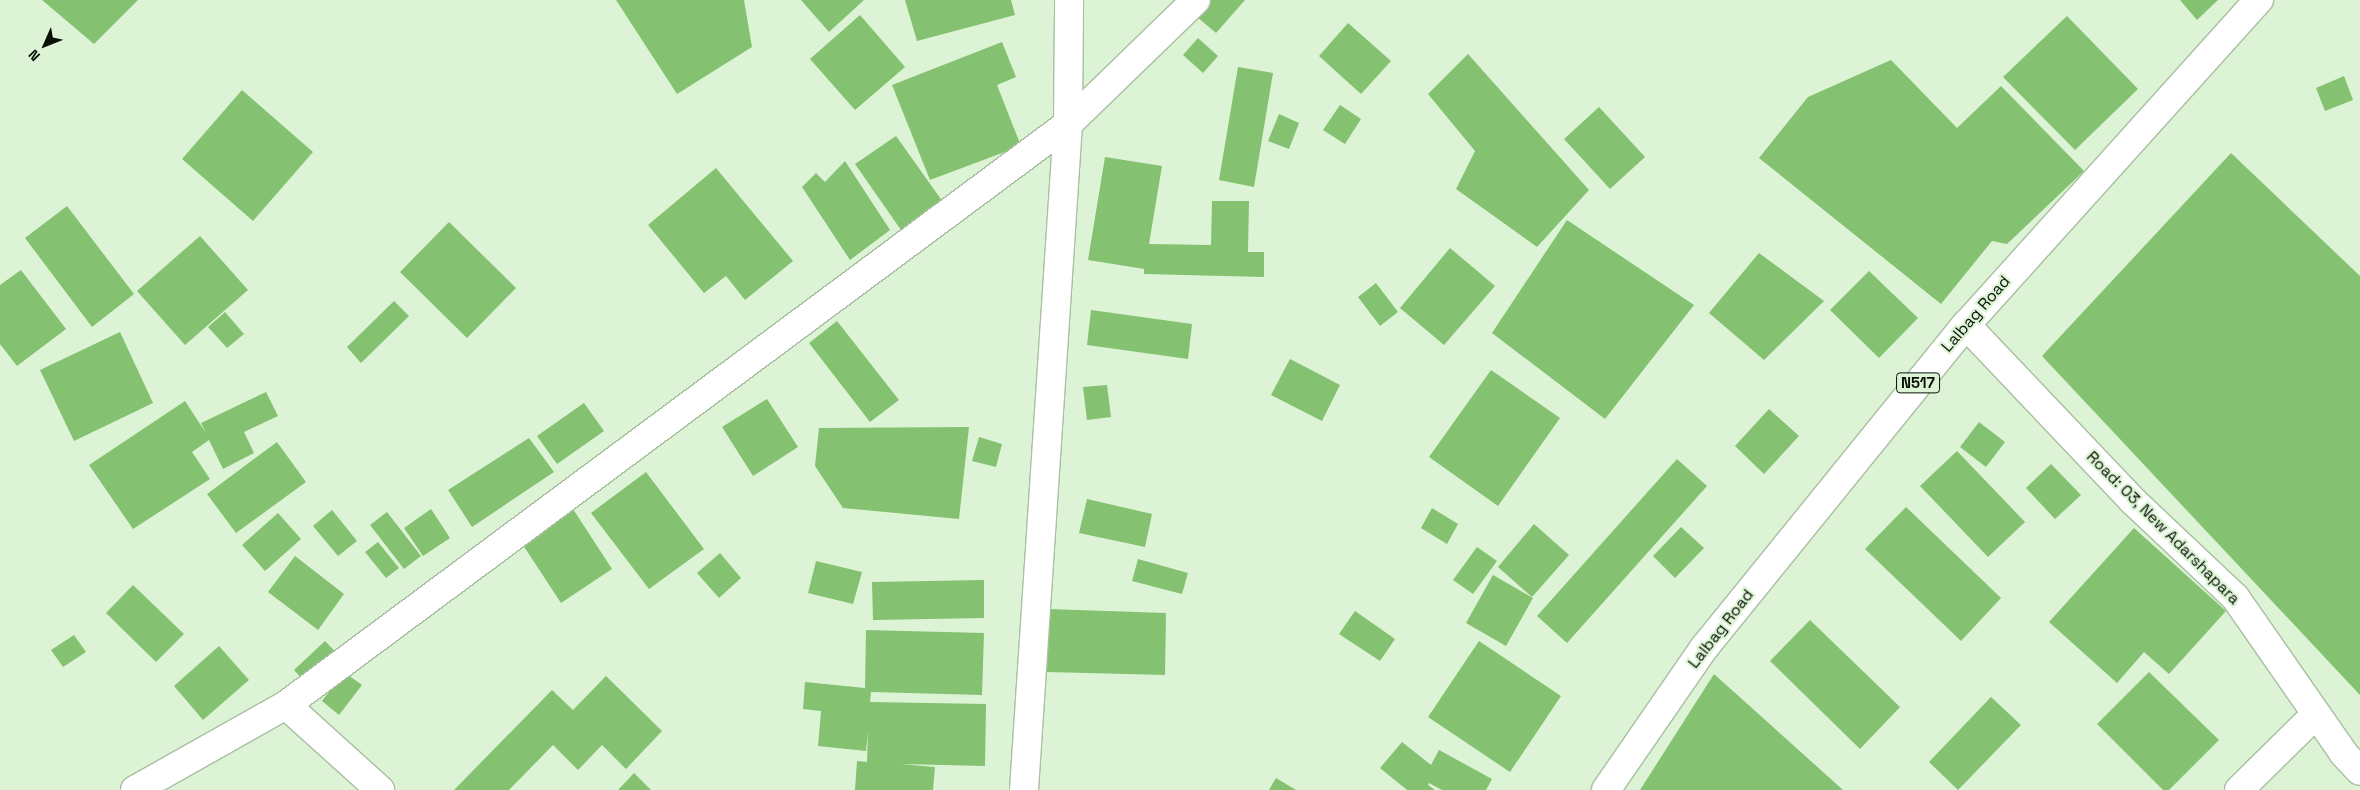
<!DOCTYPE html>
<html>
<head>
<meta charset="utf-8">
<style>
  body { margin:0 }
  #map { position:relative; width:2360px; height:790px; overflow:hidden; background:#dcf4d5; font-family:"Space Grotesk",sans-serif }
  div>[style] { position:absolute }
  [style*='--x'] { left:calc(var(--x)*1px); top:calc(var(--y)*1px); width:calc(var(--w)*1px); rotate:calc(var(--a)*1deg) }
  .building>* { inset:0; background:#84c170 }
  .roads { filter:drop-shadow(1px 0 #a9bfa2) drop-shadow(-1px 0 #a9bfa2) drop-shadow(0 1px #a9bfa2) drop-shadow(0 -1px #a9bfa2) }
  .street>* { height:28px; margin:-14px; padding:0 14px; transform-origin:14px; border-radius:14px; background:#fff }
  .secondary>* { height:28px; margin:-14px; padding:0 14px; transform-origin:14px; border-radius:14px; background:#fff }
  .highway>* { height:28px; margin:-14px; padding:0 14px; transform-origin:14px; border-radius:14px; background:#fff }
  span { translate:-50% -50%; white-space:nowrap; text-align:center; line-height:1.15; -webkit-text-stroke:4.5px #dcf4d5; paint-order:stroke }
  .shield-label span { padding:1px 4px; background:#dcf4d5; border:1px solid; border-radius:4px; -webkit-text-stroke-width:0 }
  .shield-label { font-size:15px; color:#091107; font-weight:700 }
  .street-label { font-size:16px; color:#091107 }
  .north { position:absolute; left:20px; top:20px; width:50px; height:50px; -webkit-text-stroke:4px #dcf4d5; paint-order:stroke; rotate:226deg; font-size:14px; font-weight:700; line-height:20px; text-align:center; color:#091107 }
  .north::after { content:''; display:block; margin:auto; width:18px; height:22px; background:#091107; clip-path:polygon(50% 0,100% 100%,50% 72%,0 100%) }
</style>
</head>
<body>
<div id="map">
  <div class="building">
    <i style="clip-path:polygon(42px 0,138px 0,94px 44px)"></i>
    <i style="clip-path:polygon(616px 0,744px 0,752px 47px,677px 94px)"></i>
    <i style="clip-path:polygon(801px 0,864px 0,829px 32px)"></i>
    <i style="clip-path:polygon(905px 0,1011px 0,1015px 15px,917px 41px)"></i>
    <i style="clip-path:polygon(1211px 0,1245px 0,1216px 33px,1196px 16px)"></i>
    <i style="clip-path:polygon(2180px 0,2218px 0,2197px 20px)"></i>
    <i style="clip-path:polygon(860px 15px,905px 67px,855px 110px,810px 59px)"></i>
    <i style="clip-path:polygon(2067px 16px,2138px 89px,2075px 150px,2003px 77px)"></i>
    <i style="clip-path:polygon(1348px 23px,1391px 61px,1361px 94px,1319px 56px)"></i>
    <i style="clip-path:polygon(1198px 38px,1218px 56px,1203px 73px,1183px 55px)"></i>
    <i style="clip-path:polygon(1002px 42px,1016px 77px,997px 85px,1021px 146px,930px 180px,892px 85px)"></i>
    <i style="clip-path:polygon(1468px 54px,1589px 190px,1537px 247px,1456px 189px,1475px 151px,1428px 94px)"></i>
    <i style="clip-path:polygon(1891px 60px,1957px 128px,2001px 86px,2084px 171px,2007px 244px,1992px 241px,1941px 304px,1759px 158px,1808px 97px)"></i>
    <i style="clip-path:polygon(1238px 67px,1273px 73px,1254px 187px,1219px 180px)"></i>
    <i style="clip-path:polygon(2344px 76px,2353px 100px,2325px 111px,2316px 88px)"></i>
    <i style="clip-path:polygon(242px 90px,313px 152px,253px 221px,182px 159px)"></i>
    <i style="clip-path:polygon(1340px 105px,1361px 119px,1345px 144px,1323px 130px)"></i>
    <i style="clip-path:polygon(1599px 107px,1645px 157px,1610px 189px,1564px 139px)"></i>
    <i style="clip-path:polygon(1279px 114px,1299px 123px,1289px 149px,1268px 141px)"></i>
    <i style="clip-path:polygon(896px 136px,943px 202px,901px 230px,855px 164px)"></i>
    <i style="clip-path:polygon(2231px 153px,2360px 276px,2360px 695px,2042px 356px)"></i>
    <i style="clip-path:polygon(1105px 157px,1162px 166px,1149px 244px,1211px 245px,1212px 201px,1249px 201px,1248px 252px,1264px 252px,1264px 277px,1144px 274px,1144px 269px,1088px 260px)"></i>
    <i style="clip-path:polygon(845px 161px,890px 230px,850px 260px,802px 187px,816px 173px,825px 182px)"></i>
    <i style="clip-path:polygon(716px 168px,793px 261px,745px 300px,726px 276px,704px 293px,648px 225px)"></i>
    <i style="clip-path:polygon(67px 206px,134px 294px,92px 327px,25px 238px)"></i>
    <i style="clip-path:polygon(1567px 220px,1694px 305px,1605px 419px,1492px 333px)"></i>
    <i style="clip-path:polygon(449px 222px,516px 288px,467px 338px,400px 272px)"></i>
    <i style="clip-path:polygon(200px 236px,248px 290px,185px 345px,137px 291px)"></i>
    <i style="clip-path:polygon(1450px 248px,1495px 286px,1444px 345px,1400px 308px)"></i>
    <i style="clip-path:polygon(1759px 253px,1824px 301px,1764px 360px,1709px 313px)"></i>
    <i style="clip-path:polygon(21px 270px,66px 329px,17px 366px,0 344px,0 285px)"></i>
    <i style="clip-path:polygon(1869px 271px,1918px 318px,1879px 358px,1830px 310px)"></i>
    <i style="clip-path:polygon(1376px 283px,1398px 312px,1380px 326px,1358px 297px)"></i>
    <i style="clip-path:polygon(394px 301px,409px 316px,361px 363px,347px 347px)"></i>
    <i style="clip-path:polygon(1091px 310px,1192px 324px,1188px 359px,1087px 345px)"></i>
    <i style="clip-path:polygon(225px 312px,244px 334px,227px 348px,208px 327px)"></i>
    <i style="clip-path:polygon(837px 321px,899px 400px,870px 422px,809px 343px)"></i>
    <i style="clip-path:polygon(120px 332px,153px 403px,74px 441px,40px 370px)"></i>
    <i style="clip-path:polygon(1290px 359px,1340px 385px,1322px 421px,1271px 395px)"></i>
    <i style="clip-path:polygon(1491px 370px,1560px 418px,1498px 506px,1429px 457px)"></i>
    <i style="clip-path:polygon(1107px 385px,1111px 417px,1087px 420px,1083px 387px)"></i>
    <i style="clip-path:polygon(266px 392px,278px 416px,244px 432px,254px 453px,223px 469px,209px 440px,192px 452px,210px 479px,133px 529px,89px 465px,185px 401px,206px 433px,201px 423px)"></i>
    <i style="clip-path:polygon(767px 399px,798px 447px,753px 476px,722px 427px)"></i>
    <i style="clip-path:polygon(584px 403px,604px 431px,557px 464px,537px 436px)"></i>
    <i style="clip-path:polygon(1769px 409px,1799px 436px,1764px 474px,1735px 446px)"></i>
    <i style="clip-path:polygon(1979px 422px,2005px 442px,1986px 467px,1960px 447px)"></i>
    <i style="clip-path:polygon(969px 427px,959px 519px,843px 508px,815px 466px,819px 428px)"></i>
    <i style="clip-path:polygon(979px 437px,1002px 444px,996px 467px,972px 461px)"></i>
    <i style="clip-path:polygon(529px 438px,554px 472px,472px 527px,448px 490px)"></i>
    <i style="clip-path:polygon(277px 442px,306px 482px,236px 533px,207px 494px)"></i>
    <i style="clip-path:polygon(1957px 451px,2025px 522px,1988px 557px,1920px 486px)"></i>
    <i style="clip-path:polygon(1677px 459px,1707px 486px,1567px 643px,1537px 616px)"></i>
    <i style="clip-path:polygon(2051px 464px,2081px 495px,2055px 519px,2026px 488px)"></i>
    <i style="clip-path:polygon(646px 472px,704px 549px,649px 589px,591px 513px)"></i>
    <i style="clip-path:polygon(1087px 499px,1152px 514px,1145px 547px,1079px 533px)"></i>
    <i style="clip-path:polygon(1906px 507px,2001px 598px,1961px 641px,1865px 549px)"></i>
    <i style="clip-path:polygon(1432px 508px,1458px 524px,1447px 544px,1421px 528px)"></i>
    <i style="clip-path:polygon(431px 509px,450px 538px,423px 556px,404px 528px)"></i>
    <i style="clip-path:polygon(573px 509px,612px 569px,561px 603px,521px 542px)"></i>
    <i style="clip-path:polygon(332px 510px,357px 541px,338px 556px,313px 526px)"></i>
    <i style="clip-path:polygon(387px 512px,421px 556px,404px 569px,370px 525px)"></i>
    <i style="clip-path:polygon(278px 513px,301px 539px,265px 571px,242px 545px)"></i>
    <i style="clip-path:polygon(1534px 524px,1569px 555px,1532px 597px,1498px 567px)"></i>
    <i style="clip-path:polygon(1681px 527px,1704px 548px,1675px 578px,1653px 556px)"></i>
    <i style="clip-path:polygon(2134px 528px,2226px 611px,2169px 674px,2144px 652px,2117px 683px,2049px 622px)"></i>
    <i style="clip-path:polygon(378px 542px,399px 568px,386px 578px,365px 552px)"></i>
    <i style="clip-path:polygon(1477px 547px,1497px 561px,1473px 594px,1453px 580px)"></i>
    <i style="clip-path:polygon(720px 553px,741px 578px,719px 598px,697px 573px)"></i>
    <i style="clip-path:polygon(295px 556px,344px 594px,318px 630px,268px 592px)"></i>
    <i style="clip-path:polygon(1138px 559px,1188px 573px,1182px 594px,1132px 581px)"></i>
    <i style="clip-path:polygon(816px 561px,862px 572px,853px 604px,808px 593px)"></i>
    <i style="clip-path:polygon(1493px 575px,1533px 598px,1506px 646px,1466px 623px)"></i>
    <i style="clip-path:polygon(984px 580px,984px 618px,873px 620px,872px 582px)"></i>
    <i style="clip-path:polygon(133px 585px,184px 634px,156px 662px,106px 613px)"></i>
    <i style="clip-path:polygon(1048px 609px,1166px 613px,1165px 675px,1047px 672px)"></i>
    <i style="clip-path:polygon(1355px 611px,1395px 639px,1380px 661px,1339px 634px)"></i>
    <i style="clip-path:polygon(1810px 620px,1900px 707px,1860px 749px,1770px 661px)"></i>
    <i style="clip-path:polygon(866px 630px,984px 633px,982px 695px,871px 692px,870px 702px,986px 704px,985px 766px,900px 764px,935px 767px,933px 790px,855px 790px,857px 761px,867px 762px,868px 732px,866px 751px,818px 746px,821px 711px,803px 709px,805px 682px,865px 688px)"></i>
    <i style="clip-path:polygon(74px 635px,86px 652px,63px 667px,51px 650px)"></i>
    <i style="clip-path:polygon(325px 641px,345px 662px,313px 691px,294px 670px)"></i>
    <i style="clip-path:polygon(1479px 641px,1561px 696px,1510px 772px,1428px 717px)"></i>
    <i style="clip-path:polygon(219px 646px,249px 680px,203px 720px,174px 686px)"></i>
    <i style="clip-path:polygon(344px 672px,362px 685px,339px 715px,322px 701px)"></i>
    <i style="clip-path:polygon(2149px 672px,2219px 740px,2169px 790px,2163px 790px,2097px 724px)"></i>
    <i style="clip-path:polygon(1714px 674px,1843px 790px,1640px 790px)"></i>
    <i style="clip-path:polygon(606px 676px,662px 731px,626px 769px,602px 745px,578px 770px,553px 745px,509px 790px,454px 790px,552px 690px,573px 710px)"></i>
    <i style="clip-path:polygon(1991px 697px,2021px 725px,1958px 790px,1929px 762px)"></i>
    <i style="clip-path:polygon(1402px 742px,1431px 765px,1439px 750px,1492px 779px,1486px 790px,1442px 790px,1429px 783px,1428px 785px,1435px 790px,1407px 790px,1380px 768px)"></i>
    <i style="clip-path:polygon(634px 773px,651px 790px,618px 790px)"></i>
    <i style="clip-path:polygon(1276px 778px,1296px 790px,1269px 790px)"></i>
  </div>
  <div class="roads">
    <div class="street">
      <i style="--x:1966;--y:325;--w:243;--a:46.5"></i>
      <i style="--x:2133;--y:501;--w:140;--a:43.3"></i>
      <i style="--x:2235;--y:597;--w:191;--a:55.2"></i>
      <i style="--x:2344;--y:754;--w:23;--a:47"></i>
      <i style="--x:286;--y:705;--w:127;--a:42.1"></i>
      <i style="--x:135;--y:790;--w:173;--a:-29.4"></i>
      <i style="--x:286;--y:705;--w:974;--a:-36.61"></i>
      <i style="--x:1068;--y:124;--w:178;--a:-44.1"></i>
      <i style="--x:2239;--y:790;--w:108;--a:-44.6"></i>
    </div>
    <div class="secondary">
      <i style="--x:1024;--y:790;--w:667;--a:-86.22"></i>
      <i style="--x:1068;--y:124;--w:124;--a:-89.5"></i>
    </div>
    <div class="highway">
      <i style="--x:1606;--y:790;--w:173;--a:-55.4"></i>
      <i style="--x:1704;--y:648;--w:416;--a:-51"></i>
      <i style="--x:1966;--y:325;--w:438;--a:-48"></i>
    </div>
  </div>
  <div class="shield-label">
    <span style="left:1918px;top:383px">N517</span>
  </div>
  <div class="street-label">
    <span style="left:1976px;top:314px;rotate:-49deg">Lalbag Road</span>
    <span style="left:2163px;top:528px;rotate:45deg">Road: 03, New Adarshapara</span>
    <span style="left:1721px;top:629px;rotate:-52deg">Lalbag Road</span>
  </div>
  <div class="north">N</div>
</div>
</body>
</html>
